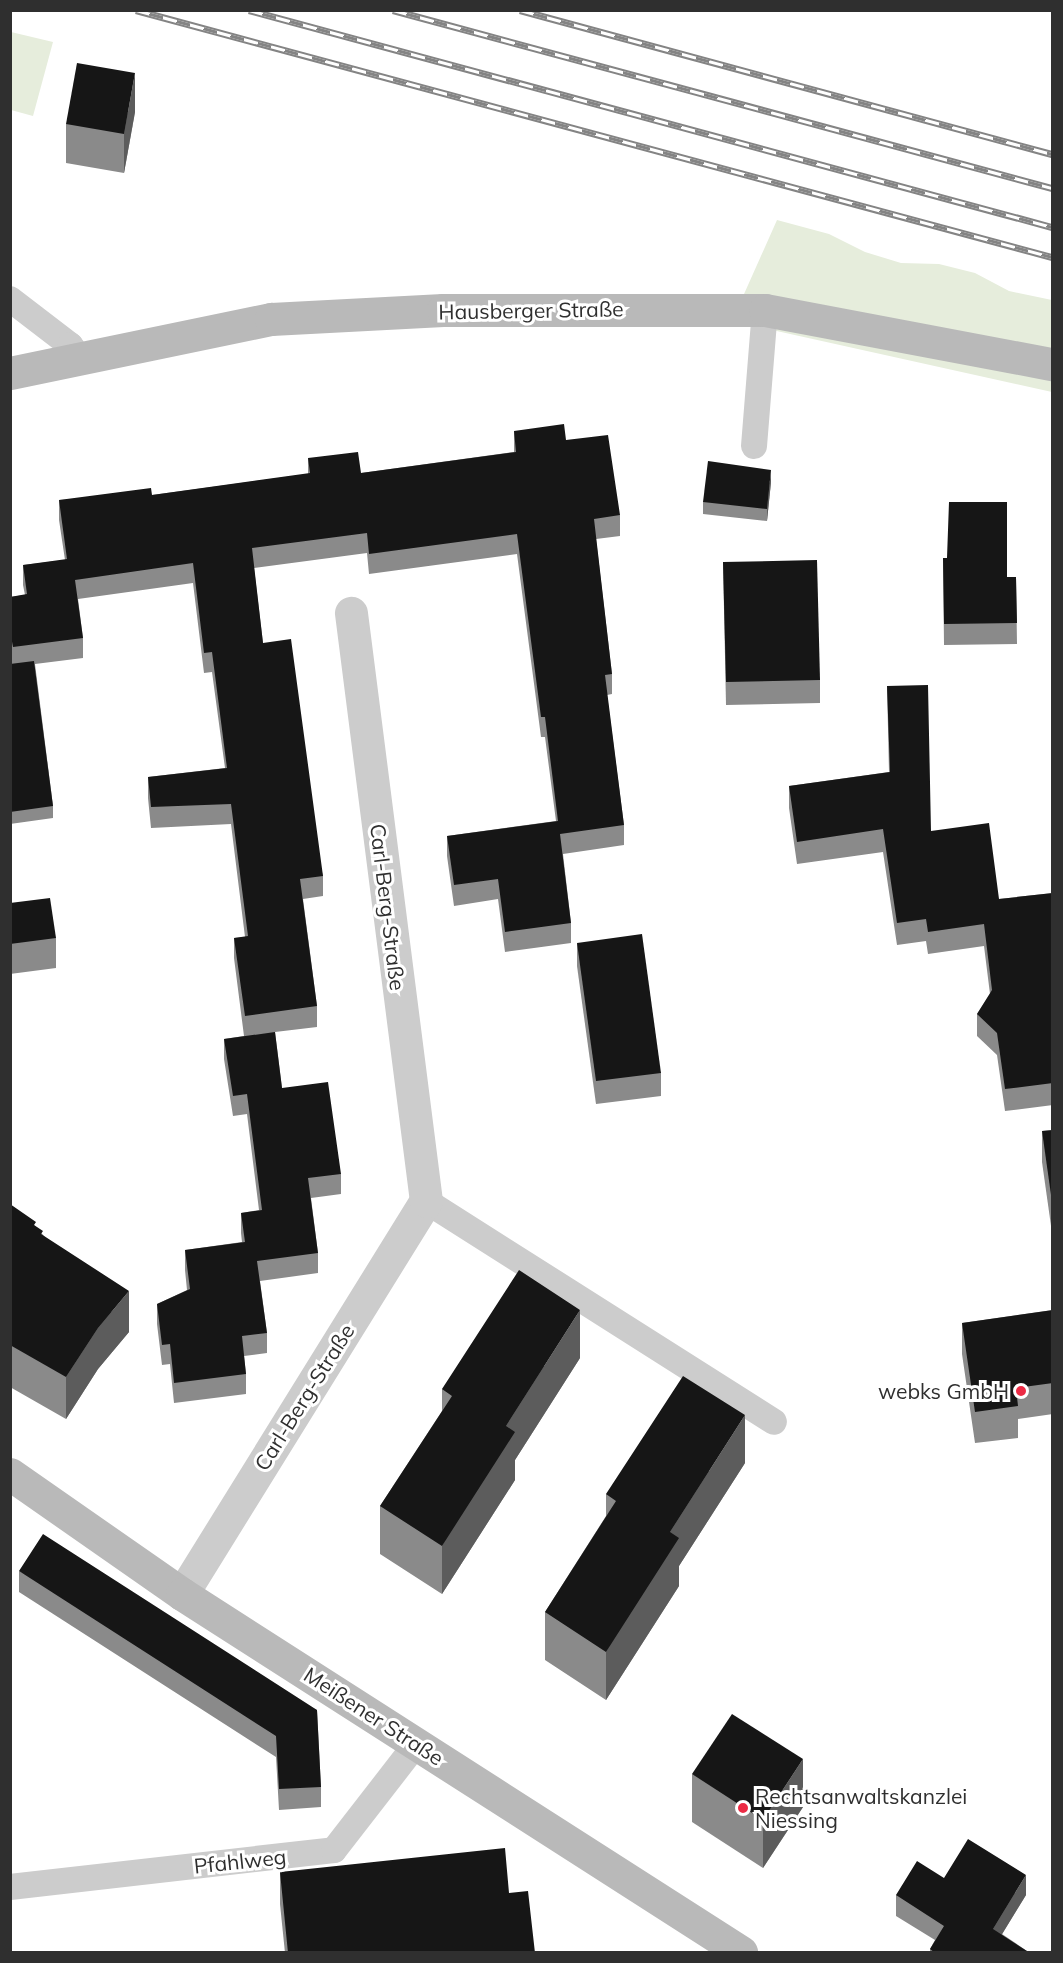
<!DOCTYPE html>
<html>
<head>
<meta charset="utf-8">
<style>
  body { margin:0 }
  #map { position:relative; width:1063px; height:1963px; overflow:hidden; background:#fff; font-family:Mulish,sans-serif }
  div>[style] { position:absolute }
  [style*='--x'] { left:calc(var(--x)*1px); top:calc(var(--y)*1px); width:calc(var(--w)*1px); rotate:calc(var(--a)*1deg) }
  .green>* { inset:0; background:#e6eddc }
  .lane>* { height:26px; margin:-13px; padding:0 13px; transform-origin:13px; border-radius:13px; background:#ccc }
  .street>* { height:33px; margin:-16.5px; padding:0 16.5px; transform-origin:16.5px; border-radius:16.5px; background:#ccc }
  .secondary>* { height:33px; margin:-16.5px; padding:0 16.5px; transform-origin:16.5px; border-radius:16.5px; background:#b9b9b9 }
  .rail>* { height:7px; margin-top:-3.5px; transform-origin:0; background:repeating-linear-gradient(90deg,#fff 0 14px,#848484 0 28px); box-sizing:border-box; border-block:2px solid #848484 }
  .wall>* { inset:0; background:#8a8a8a }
  .shaded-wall>* { inset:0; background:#5c5c5c }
  .building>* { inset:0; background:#161616 }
  .dots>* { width:16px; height:16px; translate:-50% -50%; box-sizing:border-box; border:3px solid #fff; border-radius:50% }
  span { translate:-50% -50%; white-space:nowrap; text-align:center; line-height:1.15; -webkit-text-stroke:6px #fff; paint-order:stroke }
  .street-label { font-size:21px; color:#2f2f2f }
  .poi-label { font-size:21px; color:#2f2f2f }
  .right { translate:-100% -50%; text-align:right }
  .left { translate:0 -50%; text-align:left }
  .frame { position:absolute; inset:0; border:12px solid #2f2f2f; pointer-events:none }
</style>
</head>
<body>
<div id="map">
  <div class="green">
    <i style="clip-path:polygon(11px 32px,53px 42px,33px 116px,11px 110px)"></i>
    <i style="clip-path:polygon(777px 220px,829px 234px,865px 252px,901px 263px,939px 264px,975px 273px,1009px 291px,1052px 300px,1052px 392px,732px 321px)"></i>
  </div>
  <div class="lane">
    <i style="--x:10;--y:299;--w:76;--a:37.5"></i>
    <i style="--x:70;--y:345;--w:17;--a:54"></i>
    <i style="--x:754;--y:446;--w:136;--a:-85.4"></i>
    <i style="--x:426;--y:1201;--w:412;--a:32.4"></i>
    <i style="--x:10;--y:1887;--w:326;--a:-6.5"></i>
    <i style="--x:334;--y:1850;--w:135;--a:-52.2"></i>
  </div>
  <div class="street">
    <i style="--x:182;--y:1594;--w:463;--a:-58.2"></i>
    <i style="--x:426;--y:1201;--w:593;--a:-97.27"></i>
  </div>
  <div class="secondary">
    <i style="--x:10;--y:373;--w:267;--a:-11.7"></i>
    <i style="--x:271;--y:319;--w:172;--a:-3"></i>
    <i style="--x:443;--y:310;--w:322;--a:0"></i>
    <i style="--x:765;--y:310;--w:292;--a:10.7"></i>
    <i style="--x:10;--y:1474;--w:210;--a:34.9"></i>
    <i style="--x:182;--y:1594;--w:664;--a:32.64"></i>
  </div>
  <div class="rail">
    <i style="--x:136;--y:10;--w:949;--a:15.09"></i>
    <i style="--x:249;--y:10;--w:832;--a:15.12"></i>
    <i style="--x:393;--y:10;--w:683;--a:15.12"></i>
    <i style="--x:520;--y:10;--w:551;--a:15.15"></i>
  </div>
  <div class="wall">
    <i style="clip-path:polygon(135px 112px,124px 173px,66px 163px,66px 124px)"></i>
    <i style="clip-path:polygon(514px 431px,566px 440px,620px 515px,620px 536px,596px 539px,612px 674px,612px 694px,607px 695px,624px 825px,624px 845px,563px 854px,571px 923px,571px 943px,505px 952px,498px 899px,454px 906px,447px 856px,447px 836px,556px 821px,545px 737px,541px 737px,517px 554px,369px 574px,367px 553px,254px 568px,263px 643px,323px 876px,323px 896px,303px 899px,317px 1006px,317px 1027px,275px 1032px,282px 1088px,341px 1174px,341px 1194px,311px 1198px,318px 1253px,318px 1273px,260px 1281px,267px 1333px,267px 1353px,244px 1356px,246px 1374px,246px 1394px,174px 1403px,170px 1364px,162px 1365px,157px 1324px,157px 1304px,187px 1290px,185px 1270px,185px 1250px,242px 1242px,241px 1233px,241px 1213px,259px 1210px,247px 1114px,233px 1116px,224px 1059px,224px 1039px,244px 1036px,234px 958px,234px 938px,245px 937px,231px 824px,151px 828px,148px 798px,148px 777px,225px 768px,212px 672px,204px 673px,193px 583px,78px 599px,83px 638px,83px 658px,35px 664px,53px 806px,53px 818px,10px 824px,10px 664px,12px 664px,10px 651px,10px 597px,25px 595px,23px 585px,23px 565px,65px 560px,59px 520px,59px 500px,152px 495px,308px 474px,308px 458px,361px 473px,514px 452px)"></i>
    <i style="clip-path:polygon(771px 482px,767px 521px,703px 514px,703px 502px)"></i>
    <i style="clip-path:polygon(943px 558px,947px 558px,1007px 577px,1016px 577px,1017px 644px,944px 645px)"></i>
    <i style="clip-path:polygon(723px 562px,820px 680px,820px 703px,726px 705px)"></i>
    <i style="clip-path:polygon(887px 686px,931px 831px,999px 899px,1053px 893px,1053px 1105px,1005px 1111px,997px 1055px,977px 1036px,977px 1014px,990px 994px,984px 946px,928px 954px,926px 941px,897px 945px,883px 852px,797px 864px,789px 808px,789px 786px,889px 772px)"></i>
    <i style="clip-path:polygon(10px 903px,56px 938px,56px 968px,10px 974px)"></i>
    <i style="clip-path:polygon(577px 943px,661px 1073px,661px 1096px,596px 1104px,577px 966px)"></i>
    <i style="clip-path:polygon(1053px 1130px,1053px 1240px,1042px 1162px,1042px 1131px)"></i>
    <i style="clip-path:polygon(10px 1204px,36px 1227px,129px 1332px,98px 1369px,66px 1419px,10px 1387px)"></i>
    <i style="clip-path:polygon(1053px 1310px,1053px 1414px,1018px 1419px,1018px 1438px,975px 1443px,962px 1354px,962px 1323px)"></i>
    <i style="clip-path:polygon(580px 1358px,515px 1460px,515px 1480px,442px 1594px,380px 1554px,380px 1506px,442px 1411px,442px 1389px)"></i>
    <i style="clip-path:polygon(745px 1463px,679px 1566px,679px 1586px,606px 1700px,545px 1660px,545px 1612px,606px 1516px,606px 1494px)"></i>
    <i style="clip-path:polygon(19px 1571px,317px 1710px,321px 1787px,321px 1807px,279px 1810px,276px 1757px,19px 1592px)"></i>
    <i style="clip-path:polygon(692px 1774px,803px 1807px,763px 1868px,692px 1822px)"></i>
    <i style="clip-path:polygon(280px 1872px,509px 1893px,535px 1953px,285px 1953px,280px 1904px)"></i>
    <i style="clip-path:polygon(944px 1878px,1026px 1895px,1002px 1934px,1030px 1953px,930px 1953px,930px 1949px,935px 1940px,896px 1916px,896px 1895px)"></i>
  </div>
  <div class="shaded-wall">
    <i style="clip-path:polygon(135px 73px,135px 112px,124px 173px,124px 134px)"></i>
    <i style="clip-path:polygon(771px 470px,771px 482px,767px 521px,767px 509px)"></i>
    <i style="clip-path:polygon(129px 1291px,129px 1332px,98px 1369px,66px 1419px,66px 1377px,98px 1328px)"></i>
    <i style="clip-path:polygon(580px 1310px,580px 1358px,515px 1460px,515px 1480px,442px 1594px,442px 1546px,506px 1426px)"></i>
    <i style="clip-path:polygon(745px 1415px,745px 1463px,679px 1566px,679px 1586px,606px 1700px,606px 1652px,670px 1532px)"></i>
    <i style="clip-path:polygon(803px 1759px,803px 1807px,763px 1868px,763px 1820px)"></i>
    <i style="clip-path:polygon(1026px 1875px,1026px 1895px,993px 1949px,993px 1929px)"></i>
  </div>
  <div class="building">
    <i style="clip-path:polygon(77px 63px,135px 73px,124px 134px,66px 124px)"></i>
    <i style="clip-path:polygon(564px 424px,566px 440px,608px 435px,620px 515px,594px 519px,612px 674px,605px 675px,624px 825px,560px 834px,571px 923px,505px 932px,498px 879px,454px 885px,447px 836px,558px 821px,545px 717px,541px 717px,517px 534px,369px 554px,367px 533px,252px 548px,263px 643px,291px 639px,323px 876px,300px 879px,317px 1006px,245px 1016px,234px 938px,248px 936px,231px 804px,151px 807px,148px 777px,227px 768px,212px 652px,204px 653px,193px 563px,75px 580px,83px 638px,13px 647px,10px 631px,10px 597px,27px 594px,23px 565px,67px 559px,59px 500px,151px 488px,152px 495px,310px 473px,308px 458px,358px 452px,361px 473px,516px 452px,514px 431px)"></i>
    <i style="clip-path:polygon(708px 461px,771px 470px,767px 509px,703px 502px)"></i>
    <i style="clip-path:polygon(949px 502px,1007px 502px,1007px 577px,1016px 577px,1017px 623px,944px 624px,943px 558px,947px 558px)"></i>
    <i style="clip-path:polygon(817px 560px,820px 680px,726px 682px,723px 562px)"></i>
    <i style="clip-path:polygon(34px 661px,53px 806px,10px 812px,10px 664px)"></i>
    <i style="clip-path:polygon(928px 685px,931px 831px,989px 823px,999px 899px,1053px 893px,1053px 1083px,1005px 1089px,997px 1033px,977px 1014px,992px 990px,984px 924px,928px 932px,926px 919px,897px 923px,883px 829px,797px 842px,789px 786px,890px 772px,887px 686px)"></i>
    <i style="clip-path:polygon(50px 898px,56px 938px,10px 944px,10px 903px)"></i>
    <i style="clip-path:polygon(642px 934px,661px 1073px,596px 1081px,577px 943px)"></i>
    <i style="clip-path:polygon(275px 1032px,282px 1088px,328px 1082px,341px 1174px,308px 1178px,318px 1253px,257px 1261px,267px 1333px,242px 1336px,246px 1374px,174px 1383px,170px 1344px,162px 1345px,157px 1304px,190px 1289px,185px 1250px,245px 1242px,241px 1213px,262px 1210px,247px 1094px,233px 1096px,224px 1039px)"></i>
    <i style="clip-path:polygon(1053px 1130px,1053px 1209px,1042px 1131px)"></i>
    <i style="clip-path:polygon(10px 1204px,36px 1222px,34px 1225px,43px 1231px,41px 1234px,129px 1291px,98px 1328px,66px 1377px,10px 1345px)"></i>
    <i style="clip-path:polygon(519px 1270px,580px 1310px,506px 1426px,515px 1432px,442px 1546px,380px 1506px,452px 1396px,442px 1389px)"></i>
    <i style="clip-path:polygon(1053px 1310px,1053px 1383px,1016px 1388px,1018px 1406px,975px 1412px,962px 1323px)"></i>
    <i style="clip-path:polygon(683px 1376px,745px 1415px,670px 1532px,679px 1538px,606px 1652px,545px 1612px,616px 1501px,606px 1494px)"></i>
    <i style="clip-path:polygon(43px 1534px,317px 1710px,321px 1787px,279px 1789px,276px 1736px,19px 1571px)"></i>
    <i style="clip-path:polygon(732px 1714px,803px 1759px,763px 1820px,692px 1774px)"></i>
    <i style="clip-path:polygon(968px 1839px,1026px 1875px,993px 1929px,1030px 1953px,935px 1953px,930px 1949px,944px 1926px,896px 1895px,917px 1861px,944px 1878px)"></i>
    <i style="clip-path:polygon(505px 1848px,509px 1893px,528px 1891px,535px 1953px,288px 1953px,280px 1872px)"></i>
  </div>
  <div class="dots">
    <i style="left:1021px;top:1391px;background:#ec2b45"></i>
    <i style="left:743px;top:1808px;background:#ec2b45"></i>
  </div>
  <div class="street-label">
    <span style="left:531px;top:310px;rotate:-1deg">Hausberger Straße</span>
    <span style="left:388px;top:907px;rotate:83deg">Carl-Berg-Straße</span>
    <span style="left:304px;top:1397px;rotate:-58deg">Carl-Berg-Straße</span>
    <span style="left:374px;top:1716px;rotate:33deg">Meißener Straße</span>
    <span style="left:240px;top:1861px;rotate:-6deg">Pfahlweg</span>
  </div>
  <div class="poi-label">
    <span class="right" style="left:1009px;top:1391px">webks GmbH</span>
    <span class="left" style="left:755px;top:1808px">Rechtsanwaltskanzlei<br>Niessing</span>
  </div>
  <div class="frame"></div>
</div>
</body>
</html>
